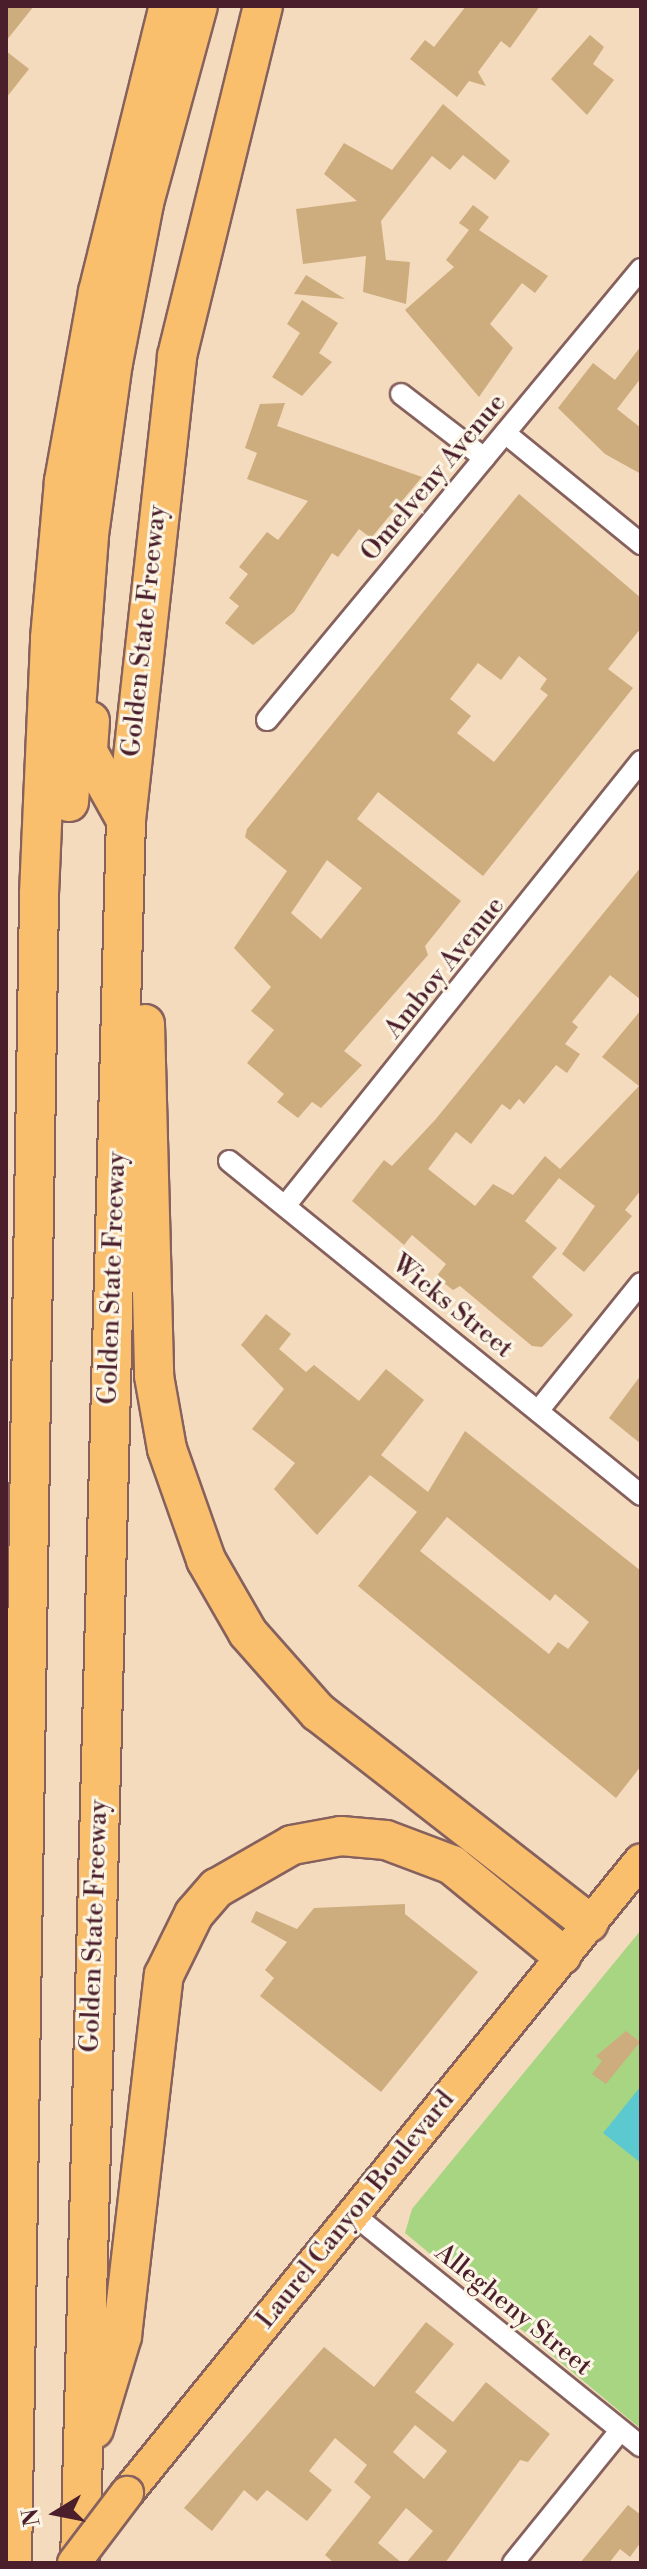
<!DOCTYPE html>
<html>
<head>
<meta charset="utf-8">
<style>
  body { margin:0 }
  #map { position:relative; width:647px; height:2569px; overflow:hidden; background:#f4dbbd; font-family:"Libre Bodoni",serif }
  div>[style] { position:absolute }
  [style*='--x'] { left:calc(var(--x)*1px); top:calc(var(--y)*1px); width:calc(var(--w)*1px); rotate:calc(var(--a)*1deg) }
  .green>* { inset:0; background:#a8d582 }
  .water>* { inset:0; background:#5cc9d1 }
  .building>* { inset:0; background:#cdac7e }
  .roads { filter:drop-shadow(2px 0 #86615e) drop-shadow(-2px 0 #86615e) drop-shadow(0 2px #86615e) drop-shadow(0 -2px #86615e) }
  .street>* { height:20px; margin:-10px; padding:0 10px; transform-origin:10px; border-radius:10px; background:#fff }
  .primary>* { height:32px; margin:-16px; padding:0 16px; transform-origin:16px; border-radius:16px; background:#f9bf6d }
  .highway>* { height:38px; margin:-19px; padding:0 19px; transform-origin:19px; border-radius:19px; background:#f9bf6d }
  .bridges { filter:drop-shadow(2px 0 #86615e) drop-shadow(-2px 0 #86615e) drop-shadow(0 2px #86615e) drop-shadow(0 -2px #86615e) }
  .primary-bridge>* { height:32px; margin:-16px; padding:0 16px; transform-origin:16px; border-radius:16px; background:#f9bf6d }
  span { translate:-50% -50%; white-space:nowrap; text-align:center; line-height:1.15; -webkit-text-stroke:6px #fcf5e5; paint-order:stroke }
  .street-label { font-size:26px; color:#4a1f2b }
  .frame { position:absolute; inset:0; border:8px solid #4a1f2b; pointer-events:none }
  .north { position:absolute; left:16px; top:2473px; width:80px; height:80px; -webkit-text-stroke:6px #fcf5e5; paint-order:stroke; rotate:260deg; font-size:22px; font-weight:700; line-height:32px; text-align:center; color:#4a1f2b }
  .north::after { content:''; display:block; margin:auto; width:28px; height:36px; background:#4a1f2b; clip-path:polygon(50% 0,100% 100%,50% 72%,0 100%) }
</style>
</head>
<body>
<div id="map">
  <div class="green">
    <i style="clip-path:polygon(641px 1930px,641px 2429px,405px 2233px,412px 2209px)"></i>
  </div>
  <div class="water">
    <i style="clip-path:polygon(641px 2086px,641px 2163px,603px 2133px)"></i>
  </div>
  <div class="building">
    <i style="clip-path:polygon(6px 6px,34px 6px,6px 41px)"></i>
    <i style="clip-path:polygon(466px 6px,540px 6px,510px 48px,501px 41px,478px 72px,486px 86px,469px 81px,457px 97px,410px 59px,425px 40px,434px 47px)"></i>
    <i style="clip-path:polygon(590px 35px,604px 47px,593px 64px,614px 80px,587px 115px,551px 79px)"></i>
    <i style="clip-path:polygon(6px 51px,29px 69px,6px 98px)"></i>
    <i style="clip-path:polygon(443px 104px,510px 161px,495px 180px,463px 155px,450px 170px,432px 156px,381px 221px,386px 260px,410px 262px,406px 304px,363px 292px,366px 256px,303px 264px,296px 209px,357px 201px,324px 174px,344px 143px,392px 170px)"></i>
    <i style="clip-path:polygon(473px 205px,489px 217px,479px 230px,548px 276px,535px 293px,522px 283px,490px 324px,513px 348px,479px 397px,405px 310px,454px 267px,446px 260px,469px 230px,459px 223px)"></i>
    <i style="clip-path:polygon(306px 275px,345px 299px,294px 294px)"></i>
    <i style="clip-path:polygon(302px 300px,338px 323px,319px 353px,332px 362px,302px 396px,272px 377px,300px 333px,287px 324px)"></i>
    <i style="clip-path:polygon(641px 346px,641px 378px,617px 409px,641px 428px,641px 474px,605px 454px,558px 408px,593px 363px,615px 380px)"></i>
    <i style="clip-path:polygon(285px 403px,277px 426px,422px 477px,371px 538px,359px 529px,338px 557px,332px 553px,294px 612px,253px 645px,225px 623px,239px 606px,229px 598px,248px 574px,239px 567px,267px 532px,278px 540px,308px 501px,247px 479px,257px 453px,245px 448px,260px 404px)"></i>
    <i style="clip-path:polygon(evenodd,519px 494px,641px 598px,641px 628px,608px 669px,633px 688px,483px 876px,378px 792px,357px 819px,461px 901px,425px 946px,428px 955px,344px 1051px,362px 1065px,321px 1108px,312px 1102px,298px 1118px,277px 1102px,284px 1094px,247px 1063px,274px 1030px,251px 1011px,271px 987px,234px 948px,287px 871px,245px 837px,247px 829px,519px 494px,519px 656px,547px 679px,540px 689px,548px 695px,494px 762px,457px 733px,471px 716px,450px 699px,478px 663px,501px 680px,519px 656px,519px 494px,327px 860px,362px 888px,321px 939px,291px 913px,327px 860px)"></i>
    <i style="clip-path:polygon(641px 867px,641px 1000px,610px 975px,572px 1022px,578px 1027px,565px 1044px,580px 1054px,567px 1073px,556px 1065px,524px 1104px,519px 1099px,510px 1110px,502px 1104px,471px 1144px,456px 1132px,428px 1169px,475px 1206px,493px 1184px,513px 1195px,545px 1156px,560px 1169px,639px 1086px,602px 1057px,641px 1010px,641px 1190px,625px 1210px,632px 1216px,584px 1272px,562px 1254px,595px 1206px,559px 1178px,525px 1221px,557px 1248px,532px 1277px,573px 1315px,542px 1347px,532px 1346px,460px 1286px,453px 1290px,436px 1277px,446px 1264px,412px 1235px,404px 1245px,352px 1201px,384px 1160px,392px 1166px,435px 1120px)"></i>
    <i style="clip-path:polygon(evenodd,266px 1314px,291px 1334px,279px 1349px,306px 1372px,314px 1365px,359px 1401px,386px 1369px,424px 1400px,381px 1455px,428px 1492px,465px 1431px,641px 1571px,641px 1766px,616px 1798px,358px 1586px,417px 1512px,370px 1475px,317px 1535px,274px 1489px,295px 1463px,252px 1429px,284px 1389px,241px 1345px,266px 1314px,447px 1517px,550px 1601px,555px 1594px,589px 1622px,568px 1649px,558px 1642px,549px 1654px,420px 1551px,447px 1517px)"></i>
    <i style="clip-path:polygon(641px 1375px,641px 1444px,609px 1418px)"></i>
    <i style="clip-path:polygon(405px 1904px,405px 1914px,478px 1972px,381px 2092px,260px 1996px,274px 1978px,265px 1970px,287px 1942px,251px 1922px,256px 1911px,297px 1929px,314px 1908px)"></i>
    <i style="clip-path:polygon(626px 2031px,640px 2042px,606px 2084px,592px 2074px,602px 2061px,596px 2056px)"></i>
    <i style="clip-path:polygon(evenodd,426px 2322px,454px 2344px,415px 2392px,453px 2422px,486px 2382px,550px 2434px,528px 2462px,520px 2460px,445px 2563px,406px 2563px,433px 2531px,406px 2508px,378px 2543px,402px 2563px,334px 2563px,325px 2555px,371px 2497px,354px 2482px,367px 2465px,335px 2438px,309px 2471px,332px 2490px,307px 2521px,267px 2490px,257px 2501px,244px 2490px,212px 2531px,184px 2508px,324px 2347px,374px 2387px,426px 2322px,415px 2425px,447px 2451px,424px 2479px,393px 2452px,415px 2425px)"></i>
    <i style="clip-path:polygon(628px 2505px,641px 2515px,641px 2542px,630px 2557px,620px 2549px,609px 2563px,580px 2563px)"></i>
  </div>
  <div class="roads">
    <div class="street">
      <i style="--x:401;--y:394;--w:105;--a:37.6"></i>
      <i style="--x:505;--y:433;--w:176;--a:39.2"></i>
      <i style="--x:267;--y:720;--w:586;--a:-50.33"></i>
      <i style="--x:229;--y:1161;--w:530;--a:39.03"></i>
      <i style="--x:285;--y:1206;--w:570;--a:-51.34"></i>
      <i style="--x:538;--y:1411;--w:164;--a:-51.2"></i>
      <i style="--x:353;--y:2214;--w:370;--a:38.9"></i>
      <i style="--x:513;--y:2563;--w:170;--a:-51"></i>
    </div>
    <div class="primary">
      <i style="--x:127;--y:2493;--w:815;--a:-50.92"></i>
    </div>
    <div class="highway">
      <i style="--x:90;--y:721;--w:31;--a:94"></i>
      <i style="--x:88;--y:752;--w:78;--a:60.8"></i>
      <i style="--x:69;--y:802;--w:268;--a:-85.7"></i>
      <i style="--x:89;--y:535;--w:174;--a:-82.1"></i>
      <i style="--x:113;--y:363;--w:163;--a:-79"></i>
      <i style="--x:144;--y:203;--w:204;--a:-74.7"></i>
      <i style="--x:145;--y:1024;--w:352;--a:88.5"></i>
      <i style="--x:154;--y:1376;--w:74;--a:79.9"></i>
      <i style="--x:167;--y:1449;--w:118;--a:70.6"></i>
      <i style="--x:206;--y:1560;--w:84;--a:60.1"></i>
      <i style="--x:248;--y:1633;--w:106;--a:48.5"></i>
      <i style="--x:318;--y:1712;--w:343;--a:37.9"></i>
      <i style="--x:94;--y:2429;--w:97;--a:-73.2"></i>
      <i style="--x:122;--y:2336;--w:363;--a:-83.4"></i>
      <i style="--x:164;--y:1975;--w:68;--a:-63.8"></i>
      <i style="--x:194;--y:1914;--w:35;--a:-49"></i>
      <i style="--x:217;--y:1888;--w:86;--a:-29.8"></i>
      <i style="--x:292;--y:1845;--w:50;--a:-10.4"></i>
      <i style="--x:341;--y:1836;--w:45;--a:5.1"></i>
      <i style="--x:386;--y:1840;--w:71;--a:20.7"></i>
      <i style="--x:452;--y:1865;--w:142;--a:39.3"></i>
      <i style="--x:12;--y:2563;--w:1669;--a:-89.07"></i>
      <i style="--x:39;--y:894;--w:256;--a:-87.5"></i>
      <i style="--x:50;--y:638;--w:158;--a:-84.9"></i>
      <i style="--x:64;--y:481;--w:192;--a:-79.8"></i>
      <i style="--x:98;--y:292;--w:295;--a:-76.1"></i>
      <i style="--x:80;--y:2563;--w:1744;--a:-88.49"></i>
      <i style="--x:126;--y:820;--w:467;--a:-83.7"></i>
      <i style="--x:177;--y:356;--w:360;--a:-76.2"></i>
    </div>
  </div>
  <div class="bridges">
    <div class="primary-bridge">
      <i style="--x:74;--y:2563;--w:88;--a:-52.9"></i>
    </div>
  </div>
  <div class="street-label">
    <span style="left:434px;top:478px;rotate:-50deg">Omelveny Avenue</span>
    <span style="left:145px;top:631px;rotate:-84deg">Golden State Freeway</span>
    <span style="left:445px;top:968px;rotate:-51deg">Amboy Avenue</span>
    <span style="left:113px;top:1278px;rotate:-88deg">Golden State Freeway</span>
    <span style="left:452px;top:1307px;rotate:39deg">Wicks Street</span>
    <span style="left:95px;top:1926px;rotate:-88deg">Golden State Freeway</span>
    <span style="left:356px;top:2210px;rotate:-51deg">Laurel Canyon Boulevard</span>
    <span style="left:513px;top:2310px;rotate:39deg">Allegheny Street</span>
  </div>
  <div class="frame"></div>
  <div class="north">N</div>
</div>
</body>
</html>
